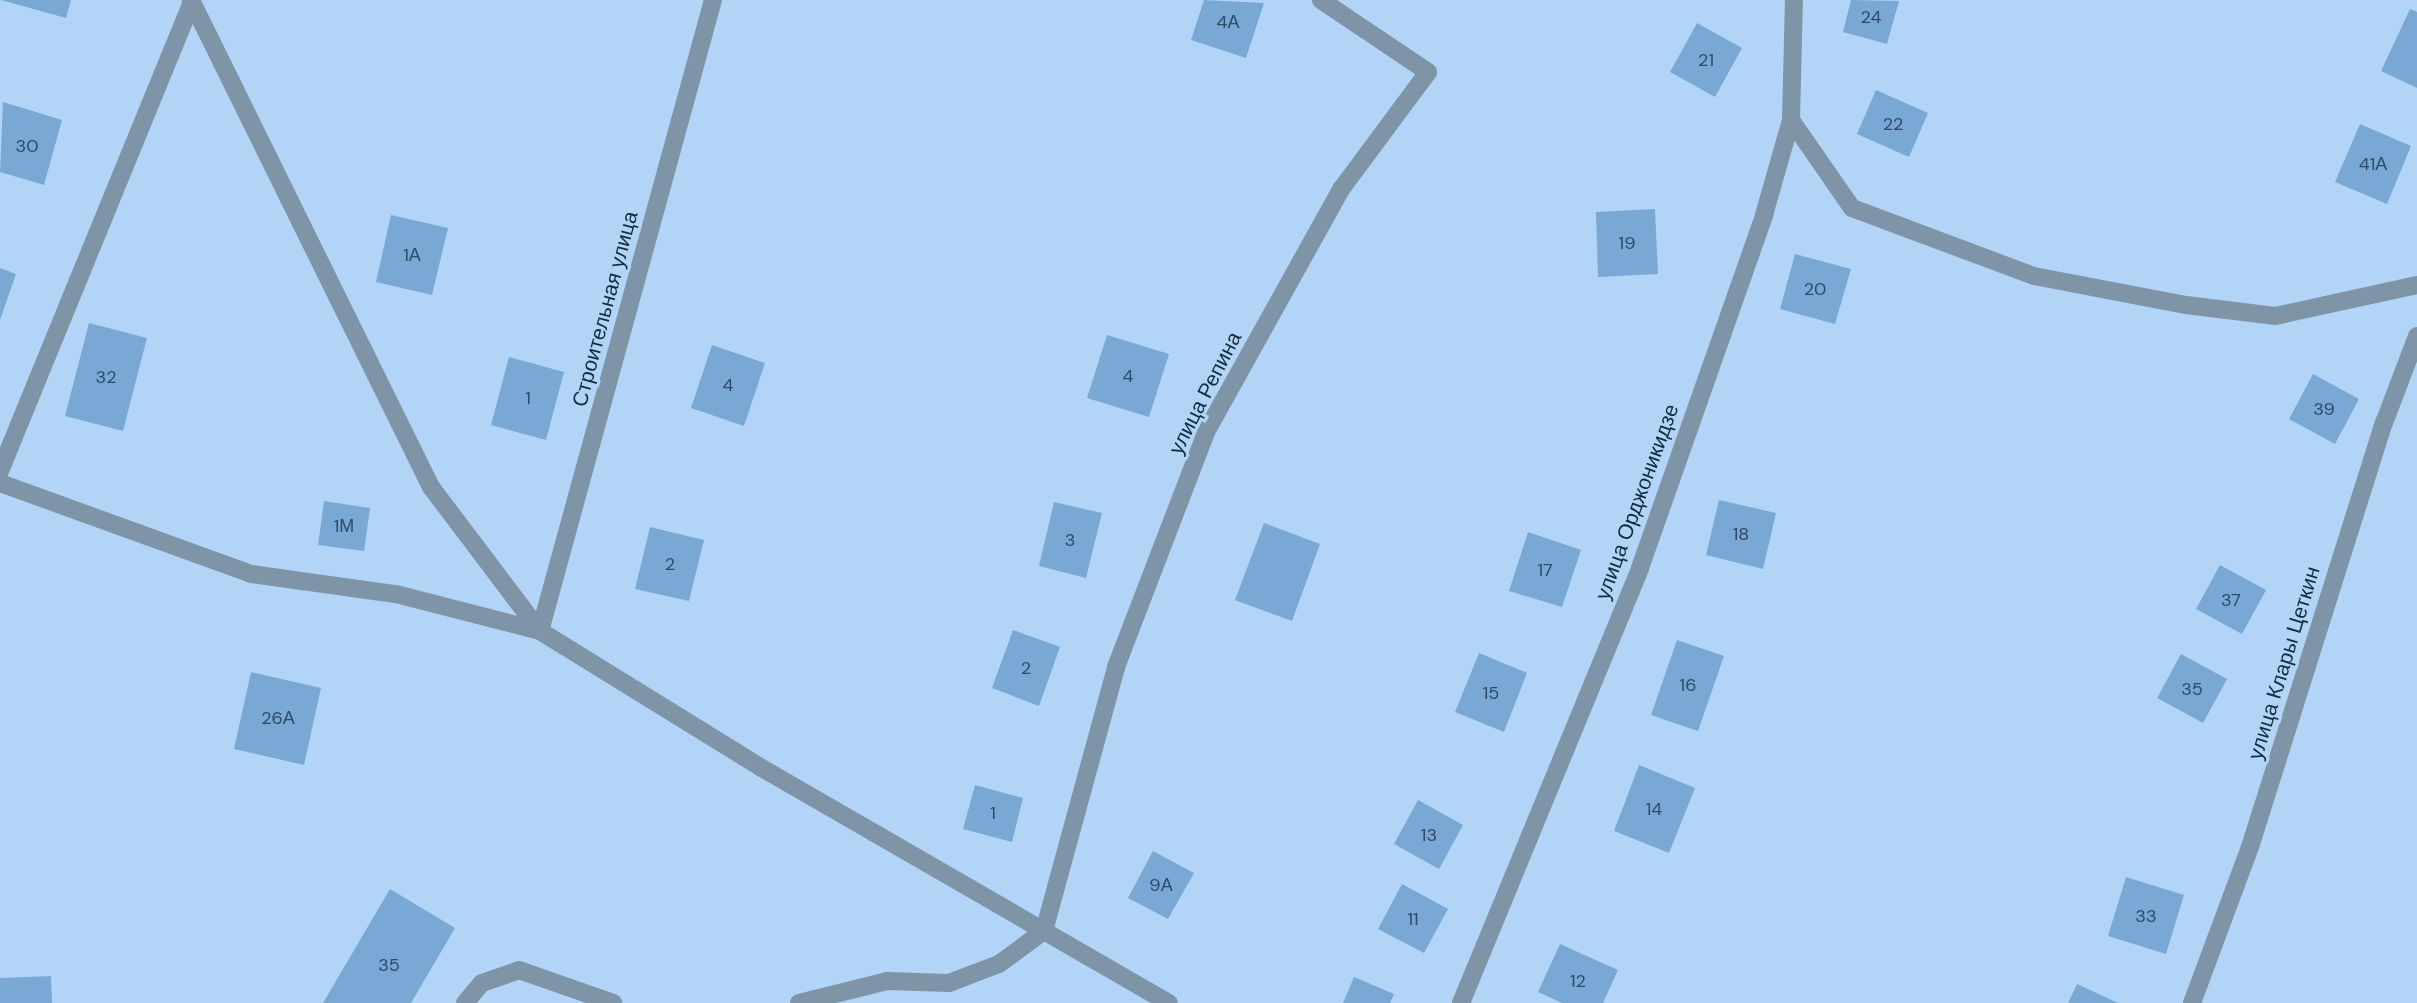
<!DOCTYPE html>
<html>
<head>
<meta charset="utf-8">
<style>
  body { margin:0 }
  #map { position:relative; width:2417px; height:1003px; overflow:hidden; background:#b2d5f7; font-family:"DM Sans",sans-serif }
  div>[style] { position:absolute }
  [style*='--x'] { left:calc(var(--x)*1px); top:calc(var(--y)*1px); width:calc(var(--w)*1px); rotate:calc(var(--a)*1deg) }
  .building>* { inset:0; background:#7aa8d5 }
  .service>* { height:18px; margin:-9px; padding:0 9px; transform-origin:9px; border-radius:9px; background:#8094a8 }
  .minor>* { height:18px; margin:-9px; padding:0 9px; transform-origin:9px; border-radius:9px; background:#8094a8 }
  span { translate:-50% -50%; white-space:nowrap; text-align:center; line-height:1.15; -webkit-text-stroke:6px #b2d5f7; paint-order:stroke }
  .number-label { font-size:18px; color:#2d4a66 }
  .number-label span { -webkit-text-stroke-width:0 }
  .street-label { font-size:21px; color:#132b41 }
</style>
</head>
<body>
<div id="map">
  <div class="building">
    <i style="clip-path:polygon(1px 0,71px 0,66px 18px)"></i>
    <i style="clip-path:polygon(1204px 0,1264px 3px,1246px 58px,1191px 40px)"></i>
    <i style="clip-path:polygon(1851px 0,1899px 1px,1887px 44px,1843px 32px)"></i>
    <i style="clip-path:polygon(2410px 9px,2417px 12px,2417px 88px,2381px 71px)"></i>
    <i style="clip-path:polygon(1697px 23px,1742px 48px,1715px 97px,1670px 72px)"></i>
    <i style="clip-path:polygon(1876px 90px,1928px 113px,1909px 157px,1857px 134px)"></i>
    <i style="clip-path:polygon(3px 102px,62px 120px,44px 185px,0 172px)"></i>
    <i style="clip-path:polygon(2360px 124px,2411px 146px,2387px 204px,2335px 182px)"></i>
    <i style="clip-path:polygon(1655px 209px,1658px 274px,1598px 277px,1596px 212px)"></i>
    <i style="clip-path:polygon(391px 215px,448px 228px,432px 295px,376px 282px)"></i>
    <i style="clip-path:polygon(1795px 254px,1851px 269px,1835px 324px,1780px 309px)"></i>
    <i style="clip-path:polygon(0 268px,16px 274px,0 320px)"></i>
    <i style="clip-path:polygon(89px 323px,147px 338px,123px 431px,65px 416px)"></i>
    <i style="clip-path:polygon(1107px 335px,1169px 354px,1149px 417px,1087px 398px)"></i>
    <i style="clip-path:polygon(712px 345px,765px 363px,744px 426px,691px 408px)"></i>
    <i style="clip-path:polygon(509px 357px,564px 372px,546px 440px,491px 425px)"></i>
    <i style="clip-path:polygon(2313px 374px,2359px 399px,2335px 444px,2289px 419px)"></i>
    <i style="clip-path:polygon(1719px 500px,1776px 513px,1763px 569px,1706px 555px)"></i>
    <i style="clip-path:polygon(324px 501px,370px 508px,364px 551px,318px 545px)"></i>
    <i style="clip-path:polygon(1054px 502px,1102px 513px,1086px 578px,1039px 566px)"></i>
    <i style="clip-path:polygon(1264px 523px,1320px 544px,1292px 621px,1235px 600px)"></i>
    <i style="clip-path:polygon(650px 527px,704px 540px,689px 601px,635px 589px)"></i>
    <i style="clip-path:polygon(1528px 532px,1581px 550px,1562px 607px,1509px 591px)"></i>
    <i style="clip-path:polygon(2220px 565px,2266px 590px,2242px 634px,2196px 609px)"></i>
    <i style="clip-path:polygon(1013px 630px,1060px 647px,1039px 706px,992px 688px)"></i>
    <i style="clip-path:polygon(1677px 640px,1724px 656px,1698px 731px,1651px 715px)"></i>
    <i style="clip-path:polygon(1479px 653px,1527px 673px,1504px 732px,1455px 712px)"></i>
    <i style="clip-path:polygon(2181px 654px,2227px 679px,2203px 723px,2157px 698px)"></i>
    <i style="clip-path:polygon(251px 672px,321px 688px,304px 765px,234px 749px)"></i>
    <i style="clip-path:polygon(1639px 765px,1695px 788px,1669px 853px,1614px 831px)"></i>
    <i style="clip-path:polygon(975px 785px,1023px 798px,1012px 842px,963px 829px)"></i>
    <i style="clip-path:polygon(1418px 800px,1463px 825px,1439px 869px,1394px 844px)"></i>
    <i style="clip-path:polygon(1153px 851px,1194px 873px,1168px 919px,1128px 898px)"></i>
    <i style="clip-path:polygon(2126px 877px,2184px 895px,2166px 954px,2108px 936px)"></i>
    <i style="clip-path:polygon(1402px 884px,1448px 909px,1424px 953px,1378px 929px)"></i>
    <i style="clip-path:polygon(390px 889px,455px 928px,411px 1003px,323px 1003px)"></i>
    <i style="clip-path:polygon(1560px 944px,1618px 970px,1603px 1003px,1562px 1003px,1538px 992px)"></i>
    <i style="clip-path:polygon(51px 976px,52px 1003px,0 1003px,0 978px)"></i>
    <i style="clip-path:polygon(1354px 977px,1394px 994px,1390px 1003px,1343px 1003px)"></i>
    <i style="clip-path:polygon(2077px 984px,2118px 1003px,2068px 1003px)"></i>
  </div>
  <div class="service">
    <i style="--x:0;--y:471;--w:507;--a:-67.74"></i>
  </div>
  <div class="minor">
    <i style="--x:191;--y:0;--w:543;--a:63.77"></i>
    <i style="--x:431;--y:487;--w:181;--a:52.9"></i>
    <i style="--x:540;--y:631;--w:259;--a:31.7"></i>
    <i style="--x:760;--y:767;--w:472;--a:30"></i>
    <i style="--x:1791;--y:120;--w:107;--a:55.3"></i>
    <i style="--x:1852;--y:208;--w:194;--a:20.5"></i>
    <i style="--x:2034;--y:276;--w:155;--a:10.8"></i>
    <i style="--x:2186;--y:305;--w:90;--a:7"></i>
    <i style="--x:2275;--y:316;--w:145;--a:-12.3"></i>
    <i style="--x:0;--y:483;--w:267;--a:19.9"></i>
    <i style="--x:251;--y:574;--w:146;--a:7.9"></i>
    <i style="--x:396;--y:594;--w:149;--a:14.4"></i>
    <i style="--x:540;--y:631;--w:654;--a:-74.67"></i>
    <i style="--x:465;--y:1003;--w:26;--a:-50"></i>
    <i style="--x:482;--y:983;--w:39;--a:-19"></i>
    <i style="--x:519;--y:970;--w:100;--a:19.3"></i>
    <i style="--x:799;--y:1003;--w:91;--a:-14"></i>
    <i style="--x:887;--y:981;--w:62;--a:1.8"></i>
    <i style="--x:949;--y:983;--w:53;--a:-20.8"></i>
    <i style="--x:999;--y:964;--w:56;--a:-36.3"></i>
    <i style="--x:1044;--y:931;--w:274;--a:-74.7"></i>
    <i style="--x:1116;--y:667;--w:252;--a:-69"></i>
    <i style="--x:1206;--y:432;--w:279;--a:-60.9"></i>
    <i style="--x:1342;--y:188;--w:144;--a:-53.4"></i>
    <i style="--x:1428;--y:72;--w:129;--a:-146.1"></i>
    <i style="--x:1461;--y:1003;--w:470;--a:-67.6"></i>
    <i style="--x:1640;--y:568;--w:374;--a:-70.6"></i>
    <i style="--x:1764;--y:215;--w:99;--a:-74.1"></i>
    <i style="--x:1791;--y:120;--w:120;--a:-88.6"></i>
    <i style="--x:2192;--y:1003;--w:166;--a:-69.6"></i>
    <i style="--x:2250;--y:847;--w:445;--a:-72.5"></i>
    <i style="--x:2384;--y:423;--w:93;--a:-69.2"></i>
  </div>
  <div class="number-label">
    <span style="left:1871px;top:17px">24</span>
    <span style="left:1228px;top:22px">4А</span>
    <span style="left:1706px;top:60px">21</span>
    <span style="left:1893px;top:124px">22</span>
    <span style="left:27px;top:146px">30</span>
    <span style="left:2373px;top:164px">41А</span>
    <span style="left:1627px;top:243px">19</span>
    <span style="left:412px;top:255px">1А</span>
    <span style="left:1815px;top:289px">20</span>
    <span style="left:1128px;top:376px">4</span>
    <span style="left:106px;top:377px">32</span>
    <span style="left:728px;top:385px">4</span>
    <span style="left:528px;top:398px">1</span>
    <span style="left:2324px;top:409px">39</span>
    <span style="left:344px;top:526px">1М</span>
    <span style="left:1741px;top:534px">18</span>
    <span style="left:1070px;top:540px">3</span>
    <span style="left:670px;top:564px">2</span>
    <span style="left:1545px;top:570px">17</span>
    <span style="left:2231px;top:600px">37</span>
    <span style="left:1026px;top:668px">2</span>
    <span style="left:1688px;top:685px">16</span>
    <span style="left:2192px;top:689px">35</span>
    <span style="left:1491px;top:693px">15</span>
    <span style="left:278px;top:718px">26А</span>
    <span style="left:1654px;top:809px">14</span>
    <span style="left:993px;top:813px">1</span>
    <span style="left:1429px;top:835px">13</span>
    <span style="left:1161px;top:885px">9А</span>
    <span style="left:2146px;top:916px">33</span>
    <span style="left:1413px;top:919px">11</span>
    <span style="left:389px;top:965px">35</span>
    <span style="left:1578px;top:981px">12</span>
  </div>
  <div class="street-label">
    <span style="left:605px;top:309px;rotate:-75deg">Строительная улица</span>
    <span style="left:1205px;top:393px;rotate:-63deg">улица Репина</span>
    <span style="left:1637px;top:502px;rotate:-70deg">улица Орджоникидзе</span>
    <span style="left:2284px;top:663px;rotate:-73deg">улица Клары Цеткин</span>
  </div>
</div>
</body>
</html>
